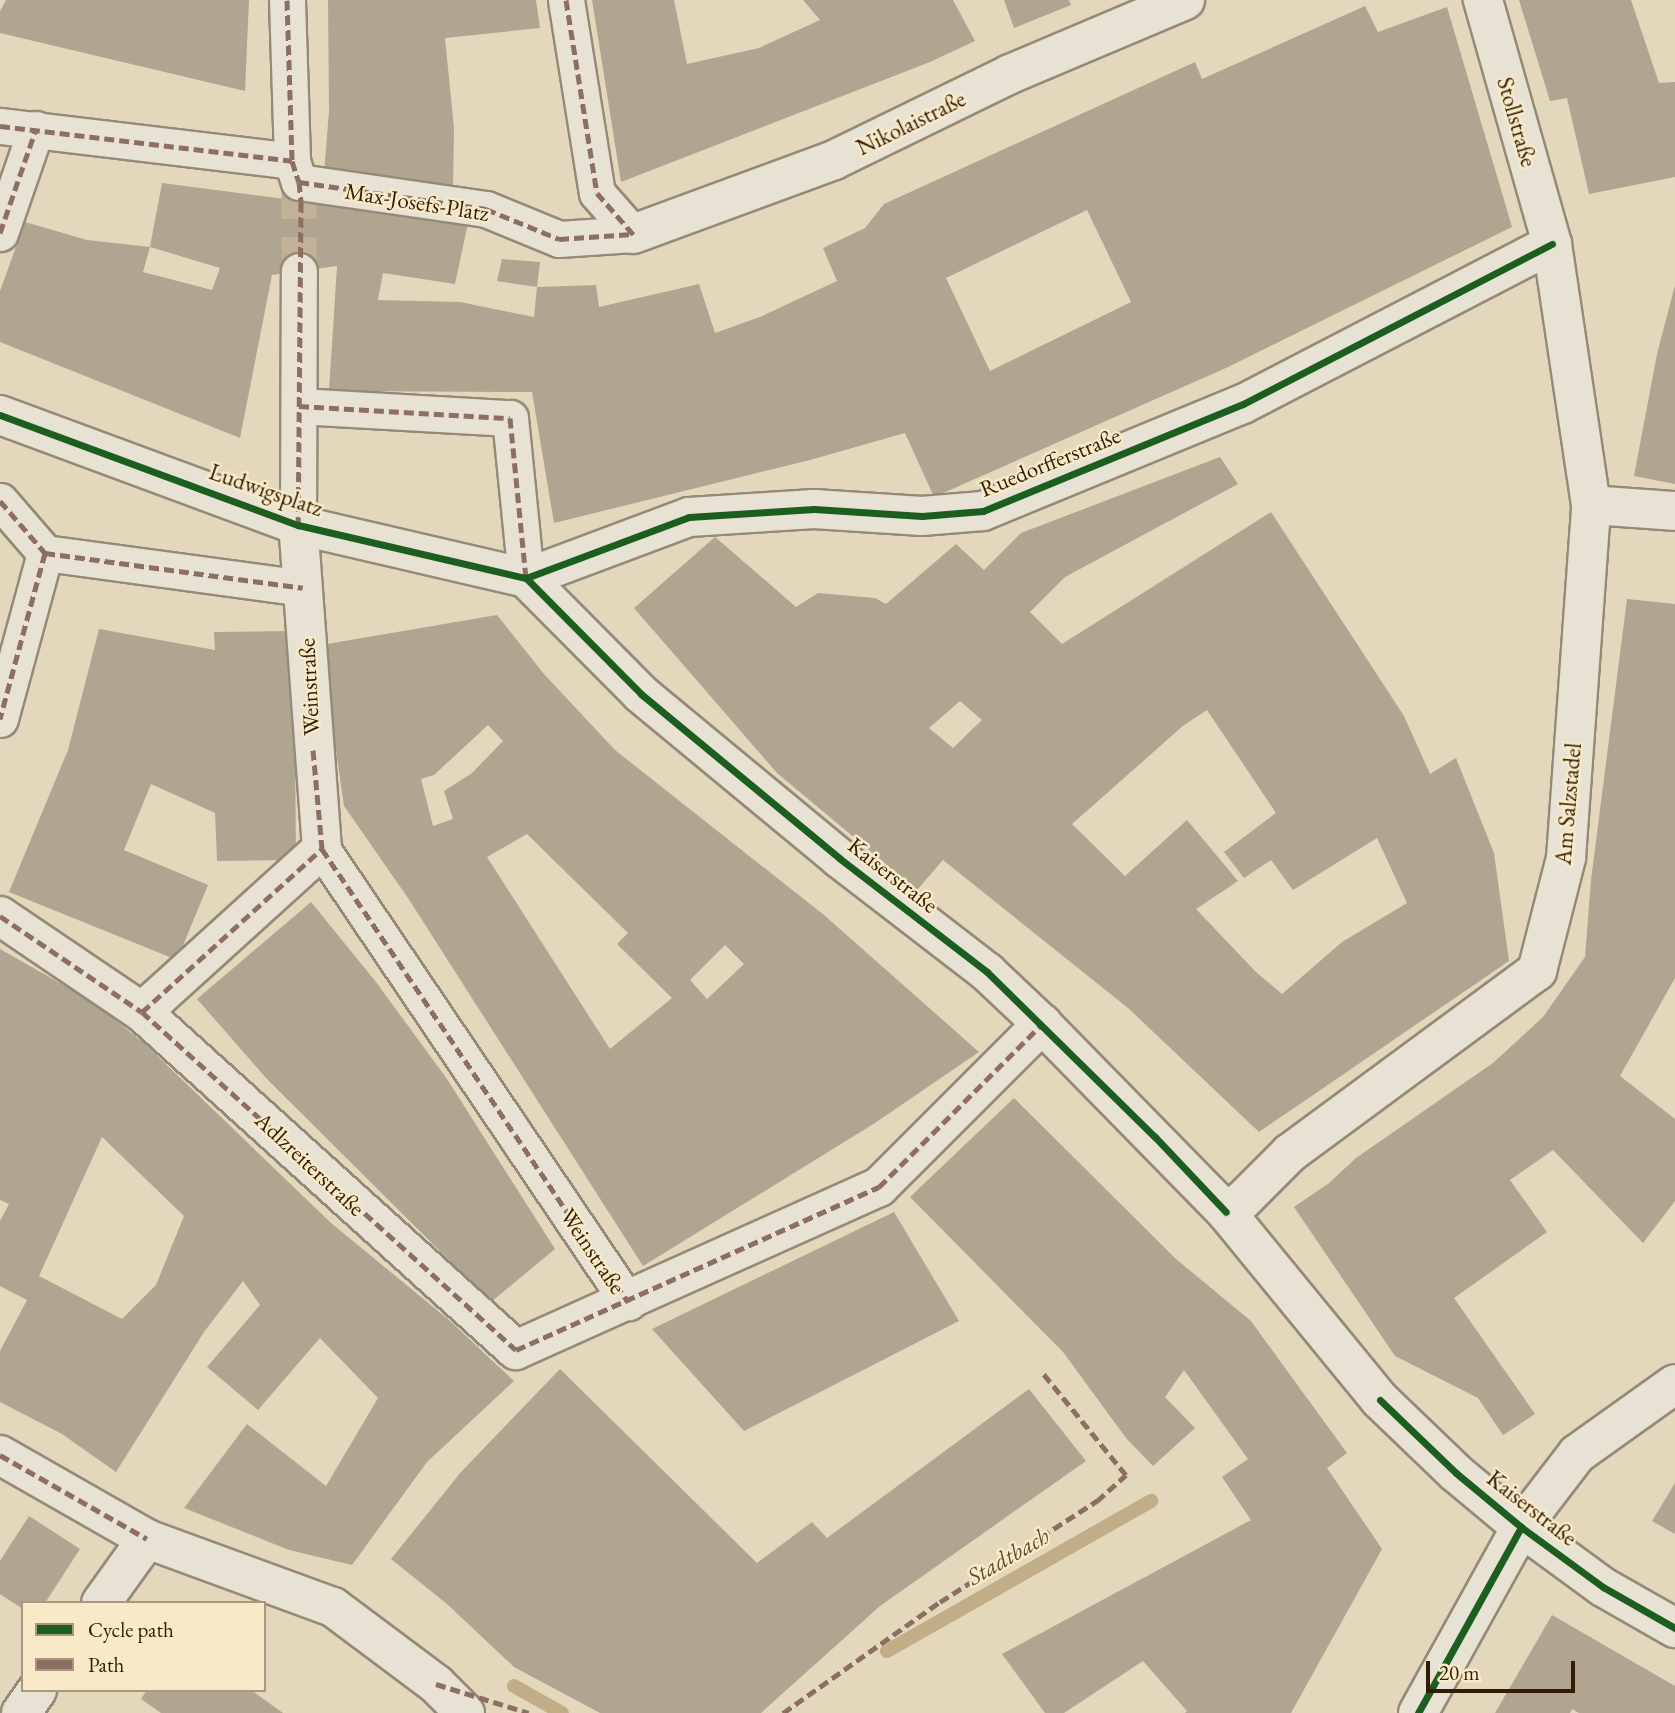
<!DOCTYPE html>
<html>
<head>
<meta charset="utf-8">
<style>
  body { margin:0 }
  #map { position:relative; width:1675px; height:1713px; overflow:hidden; background:#e4d8bc; font-family:"EB Garamond",serif }
  div>[style] { position:absolute }
  [style*='--x'] { left:calc(var(--x)*1px); top:calc(var(--y)*1px); width:calc(var(--w)*1px); rotate:calc(var(--a)*1deg) }
  .stream>* { height:14px; margin:-7px; padding:0 7px; transform-origin:7px; border-radius:7px; background:#c1ae89 }
  .building>* { inset:0; background:#afa591 }
  .pedestrian-tunnel>* { height:35px; margin-top:-17.5px; transform-origin:0; background:repeating-linear-gradient(90deg,#c1b297 0 35px,transparent 0 53px) }
  .roads { filter:drop-shadow(2px 0 #948a77) drop-shadow(-2px 0 #948a77) drop-shadow(0 2px #948a77) drop-shadow(0 -2px #948a77) }
  .pedestrian>* { height:35px; margin:-17.5px; padding:0 17.5px; transform-origin:17.5px; border-radius:17.5px; background:#e8e2d4 }
  .minor>* { height:38px; margin:-19px; padding:0 19px; transform-origin:19px; border-radius:19px; background:#e8e2d4 }
  .tertiary>* { height:38px; margin:-19px; padding:0 19px; transform-origin:19px; border-radius:19px; background:#e8e2d4 }
  .quiet>* { height:5px; margin-top:-2.5px; transform-origin:0; background:repeating-linear-gradient(90deg,#8d6e63 0 10px,transparent 0 15px) }
  .cycleway>* { height:7px; margin:-3.5px; padding:0 3.5px; transform-origin:3.5px; border-radius:3.5px; background:#1b5e20 }
  span { translate:-50% -50%; white-space:nowrap; text-align:center; line-height:1.15; -webkit-text-stroke:5px #f8eac9; paint-order:stroke }
  .street-label { font-size:23px; color:#331c04 }
  .water-label { font-size:24px; color:#5f492b; font-style:italic }
  .legend { position:absolute; left:21px; top:1601px; width:245px; height:91px; box-sizing:border-box; background:#f8eac9; border:2px solid #a9987a; margin:0; padding:9px 12px; list-style:none; font-size:21px; color:#331c04 }
  .legend li { display:flex; align-items:center; gap:14px; height:35px }
  .legend b { width:35px; border:2px solid #a9987a }
  .scale { position:absolute; left:1426px; top:1661px; width:149px; height:32px; box-sizing:border-box; border:4px solid #331c04; border-top:0; padding-left:9px; font-size:21px; line-height:24px; white-space:nowrap; color:#331c04; -webkit-text-stroke:5px #f8eac9; paint-order:stroke }
</style>
</head>
<body>
<div id="map">
  <div class="stream">
    <i style="--x:887;--y:1651;--w:304;--a:-29.6"></i>
    <i style="--x:514;--y:1686;--w:55;--a:29.4"></i>
  </div>
  <div class="building">
    <i style="clip-path:polygon(6px 0,249px 0,245px 91px,0 33px,0 11px)"></i>
    <i style="clip-path:polygon(328px 0,536px 0,540px 28px,445px 38px,454px 128px,453px 189px,324px 174px,329px 111px)"></i>
    <i style="clip-path:polygon(592px 0,674px 0,687px 64px,759px 48px,820px 20px,803px 0,953px 0,975px 41px,930px 62px,621px 182px)"></i>
    <i style="clip-path:polygon(1004px 0,1069px 0,1071px 5px,1014px 28px)"></i>
    <i style="clip-path:polygon(1519px 0,1631px 0,1659px 83px,1675px 82px,1675px 177px,1589px 194px,1567px 98px,1550px 101px)"></i>
    <i style="clip-path:polygon(evenodd,1365px 6px,1378px 32px,1447px 7px,1512px 227px,1226px 368px,934px 497px,905px 433px,810px 460px,554px 523px,532px 392px,329px 391px,337px 266px,272px 275px,240px 438px,0 342px,0 291px,25px 222px,87px 240px,150px 247px,143px 272px,212px 290px,220px 268px,150px 247px,162px 183px,468px 223px,455px 284px,383px 273px,378px 300px,460px 302px,534px 317px,537px 287px,596px 285px,599px 307px,699px 284px,715px 333px,760px 317px,837px 281px,823px 248px,865px 228px,884px 204px,1195px 62px,1202px 79px,1365px 6px,1087px 210px,1131px 302px,990px 371px,946px 278px,1087px 210px)"></i>
    <i style="clip-path:polygon(502px 259px,540px 262px,537px 287px,497px 281px)"></i>
    <i style="clip-path:polygon(1675px 285px,1675px 484px,1634px 476px,1657px 354px)"></i>
    <i style="clip-path:polygon(evenodd,1220px 457px,1238px 484px,1065px 577px,1030px 612px,1062px 644px,1271px 512px,1404px 716px,1430px 774px,1456px 758px,1494px 853px,1509px 961px,1259px 1132px,1128px 1008px,943px 860px,917px 890px,777px 773px,634px 608px,715px 537px,796px 607px,818px 593px,875px 598px,886px 604px,956px 544px,984px 570px,1021px 533px,1220px 457px,960px 701px,982px 720px,953px 748px,929px 728px,960px 701px,1220px 457px,1207px 710px,1276px 813px,1224px 852px,1244px 878px,1271px 860px,1293px 890px,1377px 838px,1407px 903px,1342px 942px,1282px 994px,1256px 972px,1196px 909px,1238px 881px,1187px 820px,1125px 876px,1072px 824px,1184px 725px,1207px 710px)"></i>
    <i style="clip-path:polygon(1627px 599px,1675px 604px,1675px 978px,1620px 1076px,1675px 1119px,1675px 1201px,1643px 1243px,1553px 1150px,1510px 1180px,1547px 1232px,1454px 1298px,1535px 1414px,1503px 1435px,1478px 1398px,1395px 1356px,1294px 1207px,1329px 1183px,1356px 1158px,1493px 1063px,1543px 1017px,1585px 957px,1591px 880px)"></i>
    <i style="clip-path:polygon(evenodd,497px 615px,544px 674px,615px 750px,824px 915px,979px 1052px,875px 1123px,643px 1266px,408px 898px,344px 806px,321px 645px,497px 615px,488px 725px,503px 741px,472px 773px,444px 791px,453px 819px,433px 826px,421px 779px,434px 775px,488px 725px,497px 615px,527px 834px,628px 933px,617px 944px,672px 998px,610px 1049px,487px 857px,527px 834px,497px 615px,725px 945px,744px 964px,707px 999px,690px 980px,725px 945px)"></i>
    <i style="clip-path:polygon(99px 629px,215px 650px,214px 632px,294px 631px,296px 860px,217px 861px,215px 813px,151px 784px,124px 850px,208px 885px,177px 960px,9px 892px,68px 750px)"></i>
    <i style="clip-path:polygon(311px 902px,376px 982px,447px 1079px,555px 1249px,491px 1302px,267px 1079px,197px 999px)"></i>
    <i style="clip-path:polygon(evenodd,0 949px,95px 1003px,145px 1044px,331px 1223px,449px 1320px,514px 1381px,427px 1462px,352px 1565px,289px 1550px,184px 1508px,247px 1424px,326px 1486px,378px 1398px,320px 1338px,258px 1410px,207px 1367px,260px 1305px,243px 1281px,204px 1332px,116px 1472px,62px 1434px,0 1402px,0 1351px,27px 1300px,0 1286px,0 1221px,9px 1204px,0 1200px,0 949px,102px 1137px,184px 1216px,156px 1285px,122px 1319px,39px 1276px,102px 1137px)"></i>
    <i style="clip-path:polygon(1014px 1098px,1176px 1259px,1251px 1321px,1347px 1453px,1327px 1468px,1382px 1549px,1291px 1713px,1185px 1713px,1187px 1711px,1143px 1661px,1064px 1713px,1045px 1713px,1002px 1654px,1251px 1520px,1222px 1477px,1248px 1459px,1184px 1370px,1165px 1397px,1195px 1428px,1153px 1466px,1126px 1438px,1063px 1352px,910px 1197px)"></i>
    <i style="clip-path:polygon(894px 1212px,959px 1321px,744px 1431px,652px 1329px)"></i>
    <i style="clip-path:polygon(560px 1369px,757px 1563px,812px 1522px,827px 1538px,1029px 1389px,1086px 1461px,880px 1606px,761px 1713px,600px 1713px,514px 1667px,447px 1604px,391px 1559px,461px 1472px)"></i>
    <i style="clip-path:polygon(1675px 1483px,1675px 1534px,1652px 1521px)"></i>
    <i style="clip-path:polygon(29px 1516px,80px 1549px,45px 1603px,23px 1603px,23px 1609px,0 1594px,0 1561px)"></i>
    <i style="clip-path:polygon(1552px 1615px,1675px 1686px,1675px 1713px,1579px 1713px,1572px 1709px,1570px 1713px,1495px 1713px)"></i>
    <i style="clip-path:polygon(147px 1690px,251px 1690px,283px 1713px,161px 1713px,141px 1699px)"></i>
  </div>
  <div class="pedestrian-tunnel">
    <i style="--x:299;--y:271;--w:89;--a:-90"></i>
  </div>
  <div class="roads">
    <div class="pedestrian">
      <i style="--x:287;--y:0;--w:161;--a:88.2"></i>
      <i style="--x:292;--y:161;--w:22;--a:72"></i>
      <i style="--x:299;--y:182;--w:189;--a:8.2"></i>
      <i style="--x:486;--y:209;--w:79;--a:22.3"></i>
      <i style="--x:559;--y:239;--w:74;--a:-3.9"></i>
      <i style="--x:566;--y:0;--w:195;--a:80.9"></i>
      <i style="--x:597;--y:193;--w:55;--a:48.7"></i>
      <i style="--x:0;--y:126;--w:294;--a:6.8"></i>
      <i style="--x:0;--y:233;--w:110;--a:-70.9"></i>
      <i style="--x:299;--y:406;--w:211;--a:3.3"></i>
      <i style="--x:510;--y:418;--w:161;--a:84.3"></i>
      <i style="--x:0;--y:501;--w:69;--a:49.1"></i>
      <i style="--x:45;--y:553;--w:172;--a:105.2"></i>
      <i style="--x:298;--y:525;--w:254;--a:-89.8"></i>
      <i style="--x:45;--y:553;--w:260;--a:7.7"></i>
      <i style="--x:322;--y:849;--w:547;--a:55.96"></i>
    </div>
    <div class="minor">
      <i style="--x:633;--y:234;--w:214;--a:-20.2"></i>
      <i style="--x:834;--y:160;--w:196;--a:-26"></i>
      <i style="--x:1010;--y:74;--w:190;--a:-22.9"></i>
      <i style="--x:0;--y:415;--w:318;--a:20.3"></i>
      <i style="--x:298;--y:525;--w:234;--a:13.1"></i>
      <i style="--x:1591;--y:505;--w:84;--a:4.1"></i>
      <i style="--x:526;--y:578;--w:163;--a:45.2"></i>
      <i style="--x:641;--y:694;--w:257;--a:39.6"></i>
      <i style="--x:839;--y:858;--w:187;--a:37.6"></i>
      <i style="--x:987;--y:972;--w:76;--a:43.4"></i>
      <i style="--x:1042;--y:1024;--w:263;--a:45.6"></i>
      <i style="--x:1226;--y:1212;--w:243;--a:50.7"></i>
      <i style="--x:1380;--y:1400;--w:105;--a:43.8"></i>
      <i style="--x:1456;--y:1473;--w:85;--a:39.7"></i>
      <i style="--x:1521;--y:1527;--w:92;--a:-52.5"></i>
      <i style="--x:1577;--y:1454;--w:120;--a:-35.5"></i>
      <i style="--x:526;--y:578;--w:174;--a:-20.5"></i>
      <i style="--x:689;--y:517;--w:125;--a:-3.7"></i>
      <i style="--x:814;--y:509;--w:108;--a:3.7"></i>
      <i style="--x:922;--y:516;--w:61;--a:-4.7"></i>
      <i style="--x:983;--y:511;--w:281;--a:-22.4"></i>
      <i style="--x:1243;--y:404;--w:348;--a:-27.4"></i>
      <i style="--x:0;--y:916;--w:171;--a:34.1"></i>
      <i style="--x:142;--y:1012;--w:504;--a:42.11"></i>
      <i style="--x:516;--y:1350;--w:398;--a:-24.2"></i>
      <i style="--x:879;--y:1187;--w:231;--a:-45"></i>
      <i style="--x:142;--y:1012;--w:243;--a:-42.2"></i>
      <i style="--x:322;--y:849;--w:325;--a:-94.2"></i>
      <i style="--x:1226;--y:1212;--w:19;--a:-35"></i>
      <i style="--x:1242;--y:1201;--w:68;--a:-45"></i>
      <i style="--x:1290;--y:1153;--w:307;--a:-36.4"></i>
      <i style="--x:1537;--y:971;--w:117;--a:-75.6"></i>
      <i style="--x:1566;--y:858;--w:354;--a:-85.9"></i>
      <i style="--x:1591;--y:505;--w:264;--a:-98.5"></i>
      <i style="--x:1552;--y:244;--w:254;--a:-105.8"></i>
      <i style="--x:0;--y:1455;--w:169;--a:29.7"></i>
      <i style="--x:147;--y:1539;--w:198;--a:20.1"></i>
      <i style="--x:333;--y:1607;--w:129;--a:36.8"></i>
      <i style="--x:436;--y:1684;--w:41;--a:45"></i>
      <i style="--x:101;--y:1603;--w:79;--a:-54.3"></i>
      <i style="--x:21;--y:1713;--w:28;--a:-55"></i>
    </div>
    <div class="tertiary">
      <i style="--x:1418;--y:1713;--w:213;--a:-61"></i>
      <i style="--x:1521;--y:1527;--w:102;--a:36.2"></i>
      <i style="--x:1603;--y:1587;--w:83;--a:29.7"></i>
    </div>
  </div>
  <div class="quiet">
    <i style="--x:287;--y:0;--w:161;--a:88.2"></i>
    <i style="--x:292;--y:161;--w:22;--a:72"></i>
    <i style="--x:299;--y:182;--w:20;--a:84"></i>
    <i style="--x:301;--y:202;--w:323;--a:90.5"></i>
    <i style="--x:566;--y:0;--w:195;--a:80.9"></i>
    <i style="--x:597;--y:193;--w:55;--a:48.7"></i>
    <i style="--x:0;--y:126;--w:294;--a:6.8"></i>
    <i style="--x:299;--y:182;--w:189;--a:8.2"></i>
    <i style="--x:486;--y:209;--w:79;--a:22.3"></i>
    <i style="--x:559;--y:239;--w:74;--a:-3.9"></i>
    <i style="--x:0;--y:233;--w:110;--a:-70.9"></i>
    <i style="--x:299;--y:406;--w:211;--a:3.3"></i>
    <i style="--x:510;--y:418;--w:161;--a:84.3"></i>
    <i style="--x:0;--y:501;--w:69;--a:49.1"></i>
    <i style="--x:45;--y:553;--w:172;--a:105.2"></i>
    <i style="--x:45;--y:553;--w:260;--a:7.7"></i>
    <i style="--x:313;--y:750;--w:99;--a:84.8"></i>
    <i style="--x:322;--y:849;--w:547;--a:55.96"></i>
    <i style="--x:0;--y:916;--w:171;--a:34.1"></i>
    <i style="--x:142;--y:1012;--w:504;--a:42.11"></i>
    <i style="--x:516;--y:1350;--w:398;--a:-24.2"></i>
    <i style="--x:879;--y:1187;--w:231;--a:-45"></i>
    <i style="--x:142;--y:1012;--w:243;--a:-42.2"></i>
    <i style="--x:0;--y:1455;--w:169;--a:29.7"></i>
    <i style="--x:436;--y:1684;--w:97;--a:17.3"></i>
    <i style="--x:783;--y:1713;--w:192;--a:-35.3"></i>
    <i style="--x:940;--y:1602;--w:187;--a:-32.8"></i>
    <i style="--x:1097;--y:1501;--w:39;--a:-42"></i>
    <i style="--x:1126;--y:1475;--w:133;--a:-129.2"></i>
  </div>
  <div class="cycleway">
    <i style="--x:0;--y:415;--w:318;--a:20.3"></i>
    <i style="--x:298;--y:525;--w:234;--a:13.1"></i>
    <i style="--x:526;--y:578;--w:174;--a:-20.5"></i>
    <i style="--x:689;--y:517;--w:125;--a:-3.7"></i>
    <i style="--x:814;--y:509;--w:108;--a:3.7"></i>
    <i style="--x:922;--y:516;--w:61;--a:-4.7"></i>
    <i style="--x:983;--y:511;--w:281;--a:-22.4"></i>
    <i style="--x:1243;--y:404;--w:348;--a:-27.4"></i>
    <i style="--x:526;--y:578;--w:163;--a:45.2"></i>
    <i style="--x:641;--y:694;--w:257;--a:39.6"></i>
    <i style="--x:839;--y:858;--w:187;--a:37.6"></i>
    <i style="--x:987;--y:972;--w:235;--a:44.5"></i>
    <i style="--x:1155;--y:1137;--w:103;--a:46.6"></i>
    <i style="--x:1380;--y:1400;--w:105;--a:43.8"></i>
    <i style="--x:1456;--y:1473;--w:85;--a:39.7"></i>
    <i style="--x:1521;--y:1527;--w:102;--a:36.2"></i>
    <i style="--x:1603;--y:1587;--w:83;--a:29.7"></i>
    <i style="--x:1418;--y:1713;--w:213;--a:-61"></i>
  </div>
  <div class="street-label">
    <span style="left:1517px;top:122px;rotate:74deg">Stollstraße</span>
    <span style="left:911px;top:123px;rotate:-26deg">Nikolaistraße</span>
    <span style="left:417px;top:202px;rotate:9deg">Max-Josefs-Platz</span>
    <span style="left:1050px;top:462px;rotate:-22deg">Ruedorfferstraße</span>
    <span style="left:266px;top:490px;rotate:19deg">Ludwigsplatz</span>
    <span style="left:309px;top:687px;rotate:-93deg">Weinstraße</span>
    <span style="left:1568px;top:804px;rotate:-85deg">Am Salzstadel</span>
    <span style="left:893px;top:875px;rotate:38deg">Kaiserstraße</span>
    <span style="left:310px;top:1164px;rotate:43deg">Adlzreiterstraße</span>
    <span style="left:593px;top:1251px;rotate:56deg">Weinstraße</span>
    <span style="left:1532px;top:1508px;rotate:38deg">Kaiserstraße</span>
  </div>
  <div class="water-label">
    <span style="left:1008px;top:1556px;rotate:-30deg">Stadtbach</span>
  </div>
  <ul class="legend">
  <li><b style="height:9px;background:#1b5e20"></b>Cycle path</li>
  <li><b style="height:9px;background:#8d6e63"></b>Path</li>
  </ul>
  <div class="scale">20 m</div>
</div>
</body>
</html>
